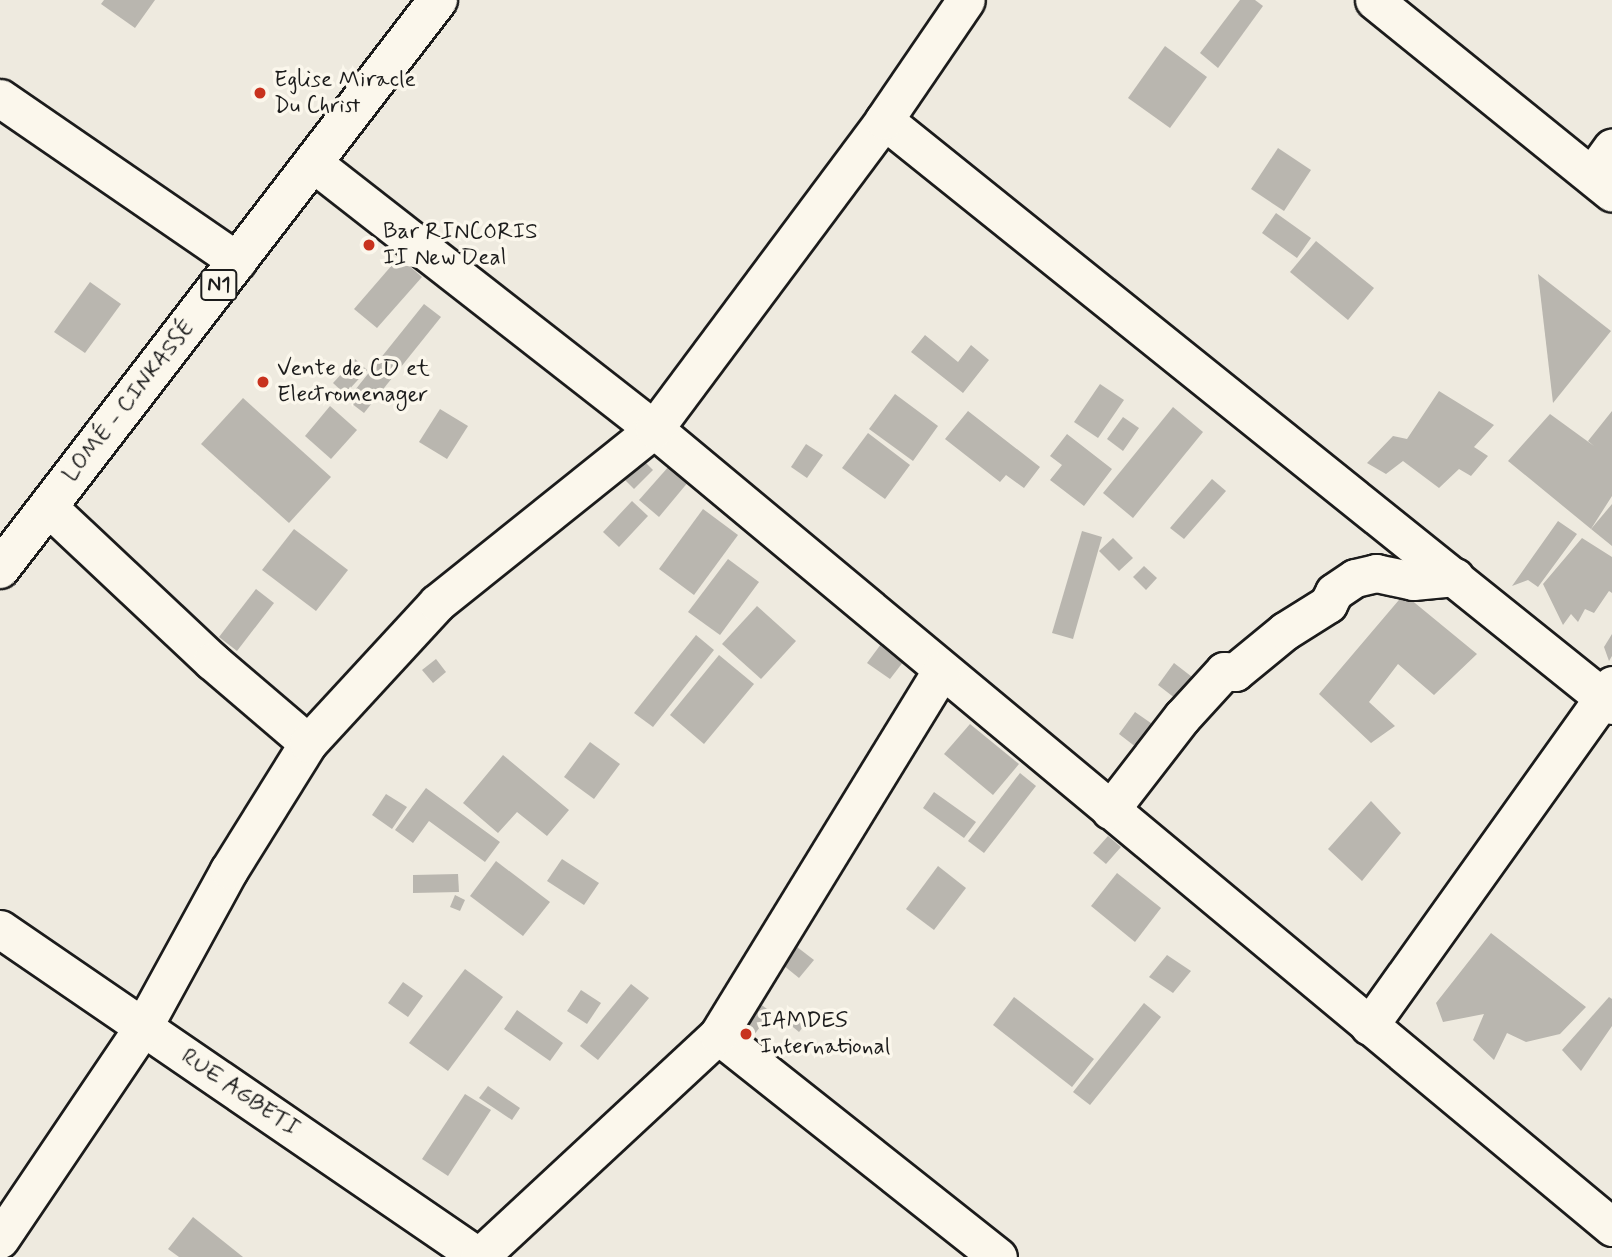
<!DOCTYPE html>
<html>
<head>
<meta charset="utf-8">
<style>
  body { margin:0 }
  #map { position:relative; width:1612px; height:1257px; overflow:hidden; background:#eeeadf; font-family:Mynerve,sans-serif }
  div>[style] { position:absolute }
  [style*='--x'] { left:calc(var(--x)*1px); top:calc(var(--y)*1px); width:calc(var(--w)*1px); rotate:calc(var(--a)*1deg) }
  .building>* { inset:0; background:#b9b6af }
  .roads { filter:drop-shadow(2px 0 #1c1c1c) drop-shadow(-2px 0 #1c1c1c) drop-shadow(0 2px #1c1c1c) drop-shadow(0 -2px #1c1c1c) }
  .minor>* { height:37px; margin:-18.5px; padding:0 18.5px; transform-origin:18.5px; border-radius:18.5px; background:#fbf7ec }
  .highway>* { height:38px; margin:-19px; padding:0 19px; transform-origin:19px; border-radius:19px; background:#fbf7ec }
  .dots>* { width:19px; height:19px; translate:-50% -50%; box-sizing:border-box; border:4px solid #fbf7ec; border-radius:50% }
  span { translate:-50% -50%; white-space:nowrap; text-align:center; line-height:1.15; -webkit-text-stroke:7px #fbf7ec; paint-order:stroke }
  .shield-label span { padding:2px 5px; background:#fbf7ec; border:2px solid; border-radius:5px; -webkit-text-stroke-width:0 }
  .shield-label { font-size:21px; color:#1c1c1c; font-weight:700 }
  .poi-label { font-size:23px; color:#1c1c1c }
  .left { translate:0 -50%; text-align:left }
  .street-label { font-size:23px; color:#1c1c1c }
</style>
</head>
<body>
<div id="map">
  <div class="building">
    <i style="clip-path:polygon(104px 0,155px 0,135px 28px,101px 4px)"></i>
    <i style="clip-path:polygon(1240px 0,1255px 0,1263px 6px,1218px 68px,1200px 53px)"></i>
    <i style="clip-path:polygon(1165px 46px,1207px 77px,1170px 128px,1128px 98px)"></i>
    <i style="clip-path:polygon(1278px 148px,1311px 170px,1284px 211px,1251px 189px)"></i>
    <i style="clip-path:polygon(1276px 213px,1311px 238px,1297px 258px,1262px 233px)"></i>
    <i style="clip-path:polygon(1316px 241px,1374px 288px,1348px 320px,1290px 272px)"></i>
    <i style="clip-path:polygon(399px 257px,422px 277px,377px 328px,354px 309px)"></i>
    <i style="clip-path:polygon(1538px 274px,1611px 331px,1553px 403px)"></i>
    <i style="clip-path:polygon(90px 282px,121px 304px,85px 353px,54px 332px)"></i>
    <i style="clip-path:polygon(424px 304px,441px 317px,364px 413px,347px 400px)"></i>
    <i style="clip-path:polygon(925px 335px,958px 362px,971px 345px,989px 360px,963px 393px,911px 352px)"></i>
    <i style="clip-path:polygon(355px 359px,367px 370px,345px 394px,333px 383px)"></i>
    <i style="clip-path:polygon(1100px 384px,1124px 400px,1098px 438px,1074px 422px)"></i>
    <i style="clip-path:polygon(1439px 391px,1494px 425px,1474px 447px,1488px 456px,1471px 476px,1459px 469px,1439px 488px,1403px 461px,1386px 474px,1367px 463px,1393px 436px,1407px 439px)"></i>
    <i style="clip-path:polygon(895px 394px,938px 426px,913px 461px,869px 429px)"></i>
    <i style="clip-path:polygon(243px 398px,331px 477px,289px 523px,201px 444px)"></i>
    <i style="clip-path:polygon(330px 406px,357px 430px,331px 459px,305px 436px)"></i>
    <i style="clip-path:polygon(1173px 407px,1203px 432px,1133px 518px,1103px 493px)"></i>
    <i style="clip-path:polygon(440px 409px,468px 426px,447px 459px,419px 442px)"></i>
    <i style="clip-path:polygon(968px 411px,1040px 467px,1024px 488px,1006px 475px,1000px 482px,945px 439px)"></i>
    <i style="clip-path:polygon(1612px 411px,1612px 496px,1591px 529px,1508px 461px,1550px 414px,1594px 446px,1588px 441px)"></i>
    <i style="clip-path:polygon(1123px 417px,1139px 428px,1123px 451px,1107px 439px)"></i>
    <i style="clip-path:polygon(868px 433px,910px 465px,885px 499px,842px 468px)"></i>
    <i style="clip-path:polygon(1067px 434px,1112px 469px,1084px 506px,1050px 480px,1062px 465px,1050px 456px)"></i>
    <i style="clip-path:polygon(806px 444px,823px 455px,807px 478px,791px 467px)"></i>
    <i style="clip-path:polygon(642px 459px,653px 470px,634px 489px,623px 478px)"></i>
    <i style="clip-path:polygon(670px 465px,689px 481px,659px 517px,639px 500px)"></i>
    <i style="clip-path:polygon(1212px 479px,1226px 491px,1184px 539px,1170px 528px)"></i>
    <i style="clip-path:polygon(632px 501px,648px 516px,619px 547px,603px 532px)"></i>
    <i style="clip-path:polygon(1612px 504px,1612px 546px,1591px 529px)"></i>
    <i style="clip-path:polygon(703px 509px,738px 535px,694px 595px,659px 569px)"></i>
    <i style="clip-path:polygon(1558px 521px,1577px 534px,1538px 587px,1528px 580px,1512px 586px)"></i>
    <i style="clip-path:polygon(294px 529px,348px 570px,316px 611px,262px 570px)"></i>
    <i style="clip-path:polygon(1082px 531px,1102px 537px,1073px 639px,1052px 633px)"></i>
    <i style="clip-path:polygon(1113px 538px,1133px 558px,1119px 571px,1099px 551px)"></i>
    <i style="clip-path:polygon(1582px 538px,1612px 557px,1612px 593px,1609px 591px,1594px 613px,1585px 609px,1578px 622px,1571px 614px,1563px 625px,1543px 584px)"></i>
    <i style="clip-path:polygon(728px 559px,759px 582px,720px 635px,688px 612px)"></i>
    <i style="clip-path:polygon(1144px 566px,1157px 578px,1146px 590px,1133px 577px)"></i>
    <i style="clip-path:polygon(256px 589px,274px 603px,237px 651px,219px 637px)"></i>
    <i style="clip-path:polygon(1404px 594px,1477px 654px,1434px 695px,1398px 664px,1369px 702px,1395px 726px,1371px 743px,1319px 694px)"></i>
    <i style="clip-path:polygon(757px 606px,796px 641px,761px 679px,722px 644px)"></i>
    <i style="clip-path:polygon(1612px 634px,1612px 656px,1609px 661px,1604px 647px)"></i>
    <i style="clip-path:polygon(696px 635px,714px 650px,653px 727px,634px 713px)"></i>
    <i style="clip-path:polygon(884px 640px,907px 657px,890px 679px,867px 663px)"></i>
    <i style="clip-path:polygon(719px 655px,754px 684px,704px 744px,670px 715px)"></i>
    <i style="clip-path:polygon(436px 659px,446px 672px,433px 683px,422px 670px)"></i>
    <i style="clip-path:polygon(1174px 663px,1196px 680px,1180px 702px,1158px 685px)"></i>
    <i style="clip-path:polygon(1135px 712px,1158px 728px,1141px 751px,1119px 734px)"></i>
    <i style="clip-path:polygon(970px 724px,1019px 764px,993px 795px,944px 754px)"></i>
    <i style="clip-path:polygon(590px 742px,620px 764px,594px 799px,564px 777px)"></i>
    <i style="clip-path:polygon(503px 755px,569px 810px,547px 836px,517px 812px,498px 833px,463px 803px)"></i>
    <i style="clip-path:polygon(1020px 773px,1036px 786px,984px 853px,968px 841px)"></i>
    <i style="clip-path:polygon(426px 788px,500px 842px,485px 862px,429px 821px,413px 843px,395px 830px)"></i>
    <i style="clip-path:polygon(934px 792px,976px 822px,964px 838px,923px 808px)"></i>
    <i style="clip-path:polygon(386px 794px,407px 807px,392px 829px,372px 815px)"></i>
    <i style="clip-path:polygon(1371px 801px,1401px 833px,1362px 881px,1328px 849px)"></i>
    <i style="clip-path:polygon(1108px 836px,1121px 847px,1106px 864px,1093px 853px)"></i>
    <i style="clip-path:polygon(562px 859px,599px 883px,584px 905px,547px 881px)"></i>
    <i style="clip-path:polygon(496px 861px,550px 902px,523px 936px,470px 896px)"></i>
    <i style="clip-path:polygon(938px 866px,966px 888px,934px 930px,906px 909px)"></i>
    <i style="clip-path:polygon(1117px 873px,1161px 908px,1135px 942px,1091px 906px)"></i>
    <i style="clip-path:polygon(458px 874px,459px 892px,413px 893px,413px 875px)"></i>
    <i style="clip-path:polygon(455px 895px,465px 900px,460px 911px,450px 907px)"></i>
    <i style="clip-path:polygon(1491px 933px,1586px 1007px,1560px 1034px,1526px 1042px,1507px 1033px,1494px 1060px,1473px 1040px,1484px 1014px,1443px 1022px,1436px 1003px)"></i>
    <i style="clip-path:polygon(797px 947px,814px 960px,799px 978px,783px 965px)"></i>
    <i style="clip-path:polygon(1167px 955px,1191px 971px,1173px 993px,1149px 977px)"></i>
    <i style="clip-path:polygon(465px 969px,503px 997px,448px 1071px,409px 1043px)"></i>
    <i style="clip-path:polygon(403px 982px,423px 996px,408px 1017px,388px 1003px)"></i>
    <i style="clip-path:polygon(631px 984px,649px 998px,598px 1060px,580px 1046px)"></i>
    <i style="clip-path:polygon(581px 990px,601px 1003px,587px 1024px,567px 1011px)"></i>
    <i style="clip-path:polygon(1014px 997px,1094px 1059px,1072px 1087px,993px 1025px)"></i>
    <i style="clip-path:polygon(1609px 997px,1612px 999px,1612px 1026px,1581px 1071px,1562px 1050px)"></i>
    <i style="clip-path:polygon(755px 1000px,771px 1012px,754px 1035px,738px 1022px)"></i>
    <i style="clip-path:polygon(1144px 1003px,1161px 1017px,1090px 1105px,1073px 1092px)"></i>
    <i style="clip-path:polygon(789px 1008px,807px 1022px,799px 1032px,782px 1018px)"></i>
    <i style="clip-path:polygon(517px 1010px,563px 1043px,550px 1061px,504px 1029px)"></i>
    <i style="clip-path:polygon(488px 1086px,520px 1108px,512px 1120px,479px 1098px)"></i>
    <i style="clip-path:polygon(465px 1094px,491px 1110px,448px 1176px,422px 1159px)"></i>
    <i style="clip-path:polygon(193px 1217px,243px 1257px,179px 1257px,168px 1249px)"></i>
  </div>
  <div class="roads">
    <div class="minor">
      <i style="--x:1374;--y:0;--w:306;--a:39"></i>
      <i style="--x:0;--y:98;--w:288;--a:34.5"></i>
      <i style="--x:884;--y:120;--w:934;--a:38.78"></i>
      <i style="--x:313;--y:163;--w:432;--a:38"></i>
      <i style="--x:654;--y:429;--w:1247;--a:39.79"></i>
      <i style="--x:1592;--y:175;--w:34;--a:-54"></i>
      <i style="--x:48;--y:507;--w:225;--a:43.2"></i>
      <i style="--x:212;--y:661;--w:126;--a:40.5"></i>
      <i style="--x:1110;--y:810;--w:118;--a:-52.3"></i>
      <i style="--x:1182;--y:717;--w:62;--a:-47.6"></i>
      <i style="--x:1224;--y:671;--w:11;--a:5"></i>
      <i style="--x:1235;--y:672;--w:65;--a:-39.4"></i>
      <i style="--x:1285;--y:631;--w:51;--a:-32.1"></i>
      <i style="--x:1328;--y:604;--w:13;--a:-63"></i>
      <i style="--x:1334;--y:592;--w:25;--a:-34"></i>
      <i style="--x:1355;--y:578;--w:22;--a:-13"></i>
      <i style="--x:1376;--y:573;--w:38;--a:12"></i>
      <i style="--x:1413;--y:581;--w:42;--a:-5.4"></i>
      <i style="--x:0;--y:929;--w:581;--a:34.4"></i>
      <i style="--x:1369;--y:1026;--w:419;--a:-54.5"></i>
      <i style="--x:718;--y:1035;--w:357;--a:38.4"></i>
      <i style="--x:0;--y:1239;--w:256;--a:-56"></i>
      <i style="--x:143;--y:1027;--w:179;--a:-61.3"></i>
      <i style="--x:229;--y:870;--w:150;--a:-58.1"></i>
      <i style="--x:308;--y:743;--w:190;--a:-47.3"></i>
      <i style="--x:437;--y:603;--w:278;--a:-38.7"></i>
      <i style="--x:654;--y:429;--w:385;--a:-53.3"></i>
      <i style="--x:884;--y:120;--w:145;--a:-55.7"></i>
      <i style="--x:479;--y:1257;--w:326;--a:-42.9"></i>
      <i style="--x:718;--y:1035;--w:428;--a:-58.5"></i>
    </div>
    <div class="highway">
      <i style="--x:0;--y:569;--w:718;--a:-52.41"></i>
    </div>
  </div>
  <div class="dots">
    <i style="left:260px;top:93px;background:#c8321e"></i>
    <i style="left:369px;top:245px;background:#c8321e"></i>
    <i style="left:263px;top:382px;background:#c8321e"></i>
    <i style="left:746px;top:1034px;background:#c8321e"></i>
  </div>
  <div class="shield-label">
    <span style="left:219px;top:285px">N1</span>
  </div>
  <div class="poi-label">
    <span class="left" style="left:274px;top:93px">Eglise Miracle<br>Du Christ</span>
    <span class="left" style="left:383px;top:245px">Bar RINCORIS<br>II New Deal</span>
    <span class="left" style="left:277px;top:382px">Vente de CD et<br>Electromenager</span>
    <span class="left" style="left:760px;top:1034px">IAMDES<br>International</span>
  </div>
  <div class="street-label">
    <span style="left:129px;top:401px;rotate:-52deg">LOMÉ - CINKASSÉ</span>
    <span style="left:240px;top:1093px;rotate:34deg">RUE AGBETI</span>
  </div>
</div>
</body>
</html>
